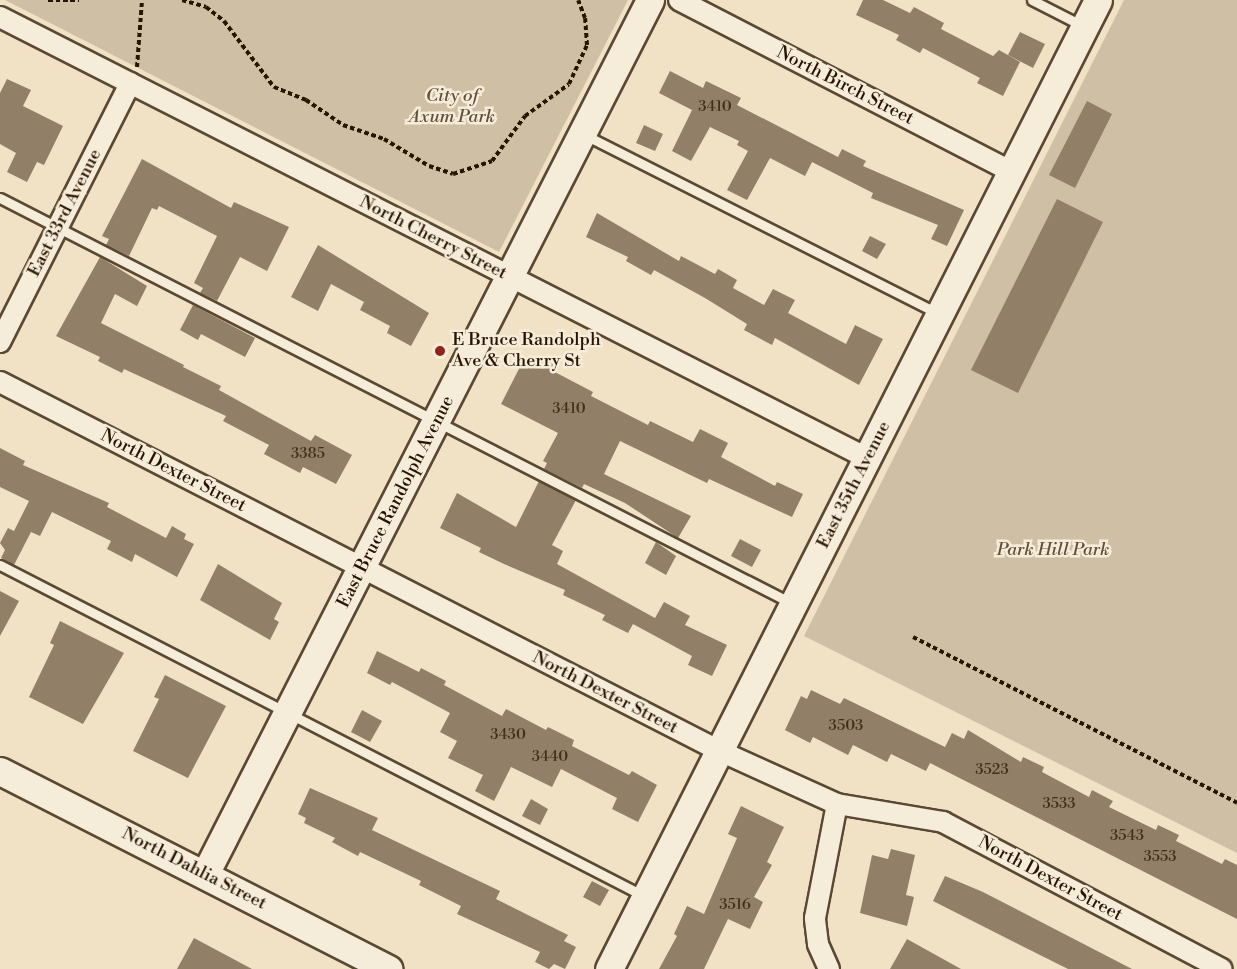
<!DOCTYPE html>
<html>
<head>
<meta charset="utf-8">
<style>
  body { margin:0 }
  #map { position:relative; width:1237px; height:969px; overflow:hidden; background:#f1e2c6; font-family:"Libre Bodoni",serif }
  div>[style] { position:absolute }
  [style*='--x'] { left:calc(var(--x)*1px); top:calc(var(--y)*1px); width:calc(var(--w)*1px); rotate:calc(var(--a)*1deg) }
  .green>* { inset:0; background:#cfbfa4 }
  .building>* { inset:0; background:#918067 }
  .path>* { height:4px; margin-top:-2px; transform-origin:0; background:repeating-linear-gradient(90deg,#281500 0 4.5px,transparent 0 7.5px) }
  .roads { filter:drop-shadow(2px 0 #5a4832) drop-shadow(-2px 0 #5a4832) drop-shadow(0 2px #5a4832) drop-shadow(0 -2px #5a4832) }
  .lane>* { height:9px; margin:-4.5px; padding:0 4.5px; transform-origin:4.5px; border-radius:4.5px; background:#f6ecda }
  .street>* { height:20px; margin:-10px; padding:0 10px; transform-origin:10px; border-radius:10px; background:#f6ecda }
  .secondary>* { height:27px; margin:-13.5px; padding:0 13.5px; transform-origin:13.5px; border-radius:13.5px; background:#f6ecda }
  .dots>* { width:16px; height:16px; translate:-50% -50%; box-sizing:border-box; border:3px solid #f6ecda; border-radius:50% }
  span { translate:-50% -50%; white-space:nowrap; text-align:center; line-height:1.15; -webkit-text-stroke:5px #f6ecda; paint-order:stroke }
  .number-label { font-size:15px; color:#42301a }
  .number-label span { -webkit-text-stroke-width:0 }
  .street-label { font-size:18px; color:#281500 }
  .park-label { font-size:18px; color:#625039; font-style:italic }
  .poi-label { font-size:18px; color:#281500 }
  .left { translate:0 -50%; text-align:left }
</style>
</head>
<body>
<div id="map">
  <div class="green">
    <i style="clip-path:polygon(5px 0,628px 0,499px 252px)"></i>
    <i style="clip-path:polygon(1124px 0,1237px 0,1237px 853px,804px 636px)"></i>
  </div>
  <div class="building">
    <i style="clip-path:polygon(863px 0,883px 0,910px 13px,914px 7px,944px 23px,941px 29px,993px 56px,999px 50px,1020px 62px,1003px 96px,977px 83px,980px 78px,923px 48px,920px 53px,896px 40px,899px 35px,856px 15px)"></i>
    <i style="clip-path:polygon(1020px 32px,1045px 44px,1033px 68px,1008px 55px)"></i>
    <i style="clip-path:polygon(670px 71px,703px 88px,706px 81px,741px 98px,737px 105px,838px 157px,842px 149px,866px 161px,863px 166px,964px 210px,947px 246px,931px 239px,938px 225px,871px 198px,873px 193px,812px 162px,805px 176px,770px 158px,747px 200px,727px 190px,748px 151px,737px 145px,739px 141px,710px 127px,691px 161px,672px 151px,692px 110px,659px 93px)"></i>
    <i style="clip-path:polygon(7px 79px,31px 90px,23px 106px,63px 126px,44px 165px,37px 162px,27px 182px,7px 172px,16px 153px,0 144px,0 93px)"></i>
    <i style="clip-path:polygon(1087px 101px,1112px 114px,1075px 188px,1049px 175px)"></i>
    <i style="clip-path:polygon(644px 125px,663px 134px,655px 151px,636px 143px)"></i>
    <i style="clip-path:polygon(142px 159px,231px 208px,234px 202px,289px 227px,267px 271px,240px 257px,217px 301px,200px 293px,203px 288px,194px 283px,217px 236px,159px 206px,157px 210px,152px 208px,129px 256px,106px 245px,109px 239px,102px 236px)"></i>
    <i style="clip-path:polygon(1057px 199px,1103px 222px,1018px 393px,971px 370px)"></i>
    <i style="clip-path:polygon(597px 213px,679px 261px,681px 256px,715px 274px,718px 269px,737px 280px,733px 288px,764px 305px,773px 289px,795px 300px,788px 313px,846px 344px,855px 325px,883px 339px,859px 385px,775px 338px,772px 345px,744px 330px,747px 324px,705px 298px,654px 270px,651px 275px,626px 261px,628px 257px,586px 237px)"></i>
    <i style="clip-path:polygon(870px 236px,886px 244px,877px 259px,862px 251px)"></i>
    <i style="clip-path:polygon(318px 245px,429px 313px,411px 346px,387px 333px,390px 326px,360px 310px,364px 302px,331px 284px,318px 311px,291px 297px)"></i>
    <i style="clip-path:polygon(100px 257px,147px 286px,137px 306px,115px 294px,101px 323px,184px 365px,183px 367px,221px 386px,219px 390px,311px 441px,315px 435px,352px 455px,336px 484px,303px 467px,300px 473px,264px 454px,269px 445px,223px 421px,226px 416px,124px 369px,122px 373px,98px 361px,100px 357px,56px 336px)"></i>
    <i style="clip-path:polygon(193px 305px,255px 338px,245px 357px,201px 334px,198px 340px,180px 330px)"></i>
    <i style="clip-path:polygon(538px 357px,553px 364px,551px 370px,593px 392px,591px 396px,648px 425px,650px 421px,693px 442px,700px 429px,728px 443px,721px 457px,775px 486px,777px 482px,803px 494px,792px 517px,709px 479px,707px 483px,620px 441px,604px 474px,691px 516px,678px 538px,625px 503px,584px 484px,582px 488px,544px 469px,547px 463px,543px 461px,558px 433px,501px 404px,523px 361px,533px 366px)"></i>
    <i style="clip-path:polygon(0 448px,25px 461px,23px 465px,109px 503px,107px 507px,166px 538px,172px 526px,186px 534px,184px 539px,194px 544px,177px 577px,135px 554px,132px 562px,107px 549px,111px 541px,52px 512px,40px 536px,31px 532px,14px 565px,1px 558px,5px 550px,0 543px,8px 528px,14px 531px,29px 501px,0 487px)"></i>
    <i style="clip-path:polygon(539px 481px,576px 500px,552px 545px,563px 551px,557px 564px,655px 618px,664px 602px,690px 616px,685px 625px,727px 645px,712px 676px,688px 665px,692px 656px,633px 624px,628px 633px,602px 620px,605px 615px,563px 595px,565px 590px,504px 564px,479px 552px,481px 548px,440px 528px,457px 493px,516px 527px)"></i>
    <i style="clip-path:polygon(740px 539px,761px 550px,752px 567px,731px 556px)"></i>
    <i style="clip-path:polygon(656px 542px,676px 556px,666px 575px,645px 563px)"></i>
    <i style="clip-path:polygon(218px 564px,282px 603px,274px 619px,279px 622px,270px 640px,200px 600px)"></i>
    <i style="clip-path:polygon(0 591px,19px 601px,0 636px)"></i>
    <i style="clip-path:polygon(60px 621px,124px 653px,83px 724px,29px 697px,54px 645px,50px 643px)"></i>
    <i style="clip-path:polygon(377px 651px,419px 672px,421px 668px,446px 681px,444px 685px,502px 716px,506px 709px,546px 730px,548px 727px,574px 740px,572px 746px,629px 775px,632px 771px,657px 785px,638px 822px,612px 809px,617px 798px,561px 769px,552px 787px,511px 767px,494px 801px,475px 791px,483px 775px,448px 758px,457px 741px,440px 732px,450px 713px,392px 682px,390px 685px,367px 673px)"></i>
    <i style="clip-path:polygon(165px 675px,226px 706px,188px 778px,133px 751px,159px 699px,154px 697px)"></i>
    <i style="clip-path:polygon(811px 690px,840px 704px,844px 698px,945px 747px,952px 733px,964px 739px,968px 730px,1021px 762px,1023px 757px,1044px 767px,1042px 772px,1089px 797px,1092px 790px,1113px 801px,1109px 807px,1156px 830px,1158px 825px,1179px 835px,1176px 841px,1222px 864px,1225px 859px,1237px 865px,1237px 919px,930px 763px,926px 771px,891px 754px,887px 762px,853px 745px,848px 755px,813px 737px,810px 743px,785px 730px,801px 696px,807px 699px)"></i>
    <i style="clip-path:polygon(362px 710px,382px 721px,370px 742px,351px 732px)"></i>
    <i style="clip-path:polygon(310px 788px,378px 818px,372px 830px,500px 891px,496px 899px,568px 935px,564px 941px,576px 947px,565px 969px,554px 964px,549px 969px,535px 962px,540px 952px,457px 914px,461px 906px,419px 885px,421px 881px,360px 852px,358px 856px,332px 842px,335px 838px,304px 823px,306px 818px,298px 814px)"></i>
    <i style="clip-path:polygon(531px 799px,548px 809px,540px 825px,522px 816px)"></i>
    <i style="clip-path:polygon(741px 806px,784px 827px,767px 862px,772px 865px,754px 897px,763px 902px,750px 929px,728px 919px,704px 969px,659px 969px,677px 936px,674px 934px,687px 906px,704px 914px,737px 838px,728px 834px)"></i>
    <i style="clip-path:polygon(891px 849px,915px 855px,906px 895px,914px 897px,907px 926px,860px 913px,872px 855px,888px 859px)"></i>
    <i style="clip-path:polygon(945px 876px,983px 892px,1132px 969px,1068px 969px,1040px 955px,933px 901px)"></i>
    <i style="clip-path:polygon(592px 881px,609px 890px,600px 906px,583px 897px)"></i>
    <i style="clip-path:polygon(194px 938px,252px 969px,177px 969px)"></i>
    <i style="clip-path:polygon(907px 939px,961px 969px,890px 969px)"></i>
  </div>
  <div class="path">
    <i style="--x:48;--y:0;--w:31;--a:0"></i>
    <i style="--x:182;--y:0;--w:25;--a:16"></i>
    <i style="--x:206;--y:7;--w:23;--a:38"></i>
    <i style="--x:224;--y:21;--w:83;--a:52.9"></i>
    <i style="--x:274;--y:87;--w:35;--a:22"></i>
    <i style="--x:306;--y:100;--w:45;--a:34"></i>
    <i style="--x:343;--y:125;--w:43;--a:18.9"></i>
    <i style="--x:384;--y:139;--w:52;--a:31"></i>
    <i style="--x:429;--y:166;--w:25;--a:18"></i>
    <i style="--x:453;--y:174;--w:41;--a:-18.4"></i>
    <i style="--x:492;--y:161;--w:56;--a:-53.7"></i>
    <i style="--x:525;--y:116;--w:54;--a:-36"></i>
    <i style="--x:569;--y:84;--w:43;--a:-65.2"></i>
    <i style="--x:587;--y:45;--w:27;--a:-94"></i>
    <i style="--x:585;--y:18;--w:19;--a:-111"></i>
    <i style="--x:137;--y:67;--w:67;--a:-85.7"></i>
    <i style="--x:913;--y:637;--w:364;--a:27.1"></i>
  </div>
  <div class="roads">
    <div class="lane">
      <i style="--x:1032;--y:0;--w:57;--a:27"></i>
      <i style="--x:585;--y:135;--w:394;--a:26.8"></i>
      <i style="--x:0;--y:198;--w:889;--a:27.11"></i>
      <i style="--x:0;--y:565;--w:724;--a:27.2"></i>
    </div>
    <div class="street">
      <i style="--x:679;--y:0;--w:373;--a:27.3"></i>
      <i style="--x:0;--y:17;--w:973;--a:26.96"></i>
      <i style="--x:0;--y:342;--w:290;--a:-63.3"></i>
      <i style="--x:0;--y:382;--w:809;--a:27.14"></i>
      <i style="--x:720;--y:751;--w:128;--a:24.4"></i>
      <i style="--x:837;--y:804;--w:108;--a:9.6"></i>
      <i style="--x:943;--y:822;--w:315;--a:27.8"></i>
      <i style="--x:829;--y:969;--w:27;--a:-114"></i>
      <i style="--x:818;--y:944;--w:26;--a:-97"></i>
      <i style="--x:815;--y:918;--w:116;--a:-79.1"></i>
    </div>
    <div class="secondary">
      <i style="--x:0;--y:771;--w:436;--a:27"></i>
      <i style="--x:205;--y:874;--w:981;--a:-63.02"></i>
      <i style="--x:609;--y:969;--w:1085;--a:-63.22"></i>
    </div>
  </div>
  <div class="dots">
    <i style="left:440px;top:351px;background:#8f2418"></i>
  </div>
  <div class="number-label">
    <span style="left:715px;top:107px">3410</span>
    <span style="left:569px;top:409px">3410</span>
    <span style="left:308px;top:454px">3385</span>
    <span style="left:846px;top:726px">3503</span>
    <span style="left:508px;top:735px">3430</span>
    <span style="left:550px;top:757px">3440</span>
    <span style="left:992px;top:770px">3523</span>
    <span style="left:1059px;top:804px">3533</span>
    <span style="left:1127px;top:836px">3543</span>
    <span style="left:1160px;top:857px">3553</span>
    <span style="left:735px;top:905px">3516</span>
  </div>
  <div class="street-label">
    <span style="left:845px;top:86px;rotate:27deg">North Birch Street</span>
    <span style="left:65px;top:213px;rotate:-63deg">East 33rd Avenue</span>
    <span style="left:433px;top:238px;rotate:27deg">North Cherry Street</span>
    <span style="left:173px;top:471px;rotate:27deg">North Dexter Street</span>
    <span style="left:854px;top:485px;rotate:-63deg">East 35th Avenue</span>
    <span style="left:396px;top:502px;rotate:-63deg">East Bruce Randolph Avenue</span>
    <span style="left:605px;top:693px;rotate:27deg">North Dexter Street</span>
    <span style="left:194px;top:869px;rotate:27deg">North Dahlia Street</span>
    <span style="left:1050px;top:879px;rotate:28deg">North Dexter Street</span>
  </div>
  <div class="park-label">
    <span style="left:452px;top:107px">City of<br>Axum Park</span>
    <span style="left:1053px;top:550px">Park Hill Park</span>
  </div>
  <div class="poi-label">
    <span class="left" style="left:452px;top:351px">E Bruce Randolph<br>Ave &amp; Cherry St</span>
  </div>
</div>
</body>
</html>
